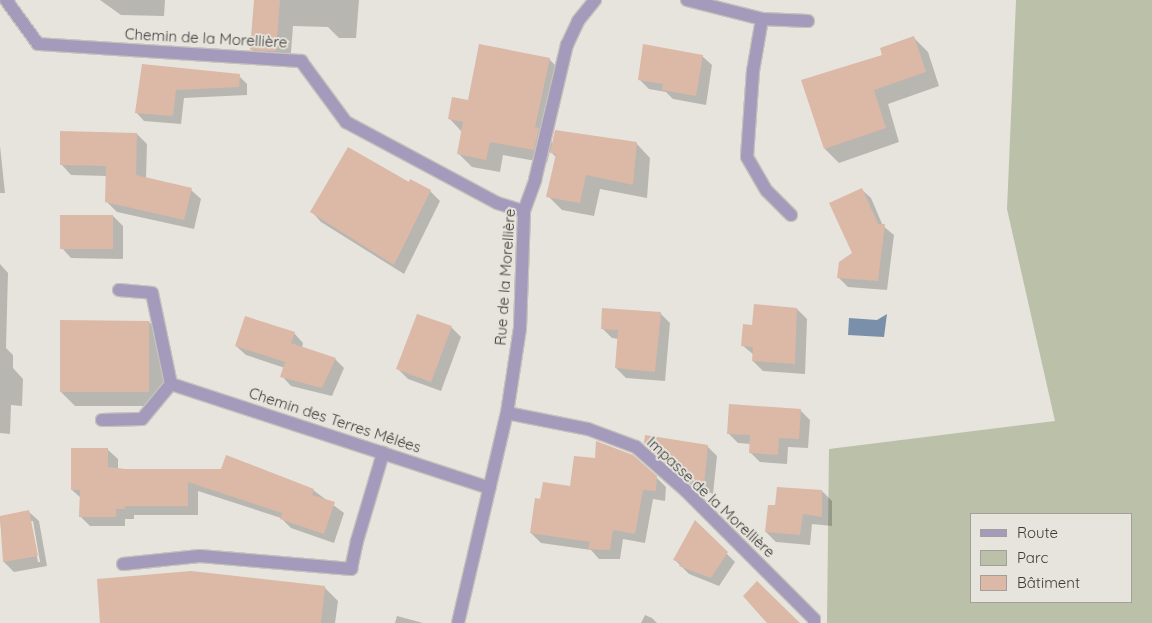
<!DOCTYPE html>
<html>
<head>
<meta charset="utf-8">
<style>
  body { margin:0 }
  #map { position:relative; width:1152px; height:623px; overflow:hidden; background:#e6e4dc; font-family:Quicksand,sans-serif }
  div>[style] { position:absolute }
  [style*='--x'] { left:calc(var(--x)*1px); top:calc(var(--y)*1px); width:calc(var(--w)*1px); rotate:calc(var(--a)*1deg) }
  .green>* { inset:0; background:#bbc0a9 }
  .water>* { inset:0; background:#7a90aa }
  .shadow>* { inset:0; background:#0003 }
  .building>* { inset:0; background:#dcb8a7 }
  .roads { filter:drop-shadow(1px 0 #c4c2bb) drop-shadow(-1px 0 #c4c2bb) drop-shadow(0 1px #c4c2bb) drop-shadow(0 -1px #c4c2bb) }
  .service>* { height:12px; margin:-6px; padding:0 6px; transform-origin:6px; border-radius:6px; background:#a49abb }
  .minor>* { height:12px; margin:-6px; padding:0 6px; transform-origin:6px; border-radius:6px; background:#a49abb }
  span { translate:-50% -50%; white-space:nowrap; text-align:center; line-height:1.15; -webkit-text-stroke:4px #e6e4dc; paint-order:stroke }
  .street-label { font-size:15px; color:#3b3a37 }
  .legend { position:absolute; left:970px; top:513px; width:162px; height:90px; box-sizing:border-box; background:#e6e4dc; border:1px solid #a2a09a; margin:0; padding:6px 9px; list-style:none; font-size:15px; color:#3b3a37 }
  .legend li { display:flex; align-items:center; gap:10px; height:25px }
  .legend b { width:25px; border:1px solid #a2a09a }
</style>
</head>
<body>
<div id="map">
  <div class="green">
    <i style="clip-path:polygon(evenodd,1016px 0,1152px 0,1152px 623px,827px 623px,829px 449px,1055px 421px,1007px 209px,1016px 0,971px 514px,1131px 514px,1131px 602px,971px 602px,971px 514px)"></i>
  </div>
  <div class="water">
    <i style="clip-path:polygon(887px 314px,884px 337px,848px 335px,849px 318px,877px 320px)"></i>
  </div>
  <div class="shadow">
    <i style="clip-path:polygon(100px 0,165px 0,164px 16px,121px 15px)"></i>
    <i style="clip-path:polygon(256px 0,359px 0,356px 38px,339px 38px,328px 27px,293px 26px,290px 65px,266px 63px,251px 49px)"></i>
    <i style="clip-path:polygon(914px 38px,928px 52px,939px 86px,888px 104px,899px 142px,839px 163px,825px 149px,883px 55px)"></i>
    <i style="clip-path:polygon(702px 56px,712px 65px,706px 105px,673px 99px,666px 92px,649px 89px,639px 79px)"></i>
    <i style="clip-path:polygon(549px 59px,563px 73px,548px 139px,553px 144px,636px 143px,650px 158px,647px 198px,600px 189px,594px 216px,562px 210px,548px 196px,557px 158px,550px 151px,547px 163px,503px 155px,500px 172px,472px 167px,458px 153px,462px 132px,449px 118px,469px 101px)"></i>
    <i style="clip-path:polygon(144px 65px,239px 76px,247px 84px,247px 95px,184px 98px,181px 124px,144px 121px,136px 112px)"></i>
    <i style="clip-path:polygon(137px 134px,147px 144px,146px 179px,191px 190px,201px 199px,194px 229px,117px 212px,107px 202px,107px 176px,71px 175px,62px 165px)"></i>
    <i style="clip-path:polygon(0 146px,5px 193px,0 193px)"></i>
    <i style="clip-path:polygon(411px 181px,430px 191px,440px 201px,404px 274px,321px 222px,312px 212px)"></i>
    <i style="clip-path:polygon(861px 189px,871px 198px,883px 226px,894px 235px,887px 290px,848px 287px,839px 278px,853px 253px)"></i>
    <i style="clip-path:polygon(113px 216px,123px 226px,123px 259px,71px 258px,62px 248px)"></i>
    <i style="clip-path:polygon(0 264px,8px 273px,6px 348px,13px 355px,13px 368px,23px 379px,22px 406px,11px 405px,10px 434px,0 433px)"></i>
    <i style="clip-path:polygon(797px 309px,807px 319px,805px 374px,763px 371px,753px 361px,754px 355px,742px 345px)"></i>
    <i style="clip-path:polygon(660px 313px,670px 323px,665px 381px,626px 378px,616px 368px,619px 339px,612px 338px,602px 328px)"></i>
    <i style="clip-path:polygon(149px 322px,163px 336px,163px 406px,75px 406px,61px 392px)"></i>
    <i style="clip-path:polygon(451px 327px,461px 337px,441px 391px,408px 379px,398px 369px)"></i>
    <i style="clip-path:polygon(294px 333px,303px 343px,302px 348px,335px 359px,344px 368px,332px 396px,291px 386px,282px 376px,285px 368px,246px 355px,236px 346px)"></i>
    <i style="clip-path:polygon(800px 410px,810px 420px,808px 448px,788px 447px,787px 464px,760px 462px,750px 452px,751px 444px,738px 443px,728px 433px)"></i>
    <i style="clip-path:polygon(707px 446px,717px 456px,713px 494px,690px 484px,656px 453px)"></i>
    <i style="clip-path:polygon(108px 450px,118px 459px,118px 470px,313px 490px,344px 513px,334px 543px,291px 528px,281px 518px,198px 491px,198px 515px,134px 515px,134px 519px,125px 519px,125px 526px,90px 526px,80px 516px,81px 498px,72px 490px)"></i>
    <i style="clip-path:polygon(656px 477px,666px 487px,665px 501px,653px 499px,645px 543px,623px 539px,620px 559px,599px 559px,591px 550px,541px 543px,531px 533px,541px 501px,571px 488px)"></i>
    <i style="clip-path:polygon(822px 491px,832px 501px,832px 526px,812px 524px,810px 545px,776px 542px,766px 532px,776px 506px)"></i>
    <i style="clip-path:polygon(evenodd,29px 512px,39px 521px,47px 566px,14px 572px,4px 562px,0 517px,29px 512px,30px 521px,33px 521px,40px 562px,38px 562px,30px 521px)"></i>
    <i style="clip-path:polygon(695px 522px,735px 562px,719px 586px,689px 574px,675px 560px)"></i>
    <i style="clip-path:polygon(324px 587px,338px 601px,335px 623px,102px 623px)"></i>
    <i style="clip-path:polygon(645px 615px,652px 618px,657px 623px,641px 623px)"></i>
    <i style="clip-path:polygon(397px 616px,423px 623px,395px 623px)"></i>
  </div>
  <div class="building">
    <i style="clip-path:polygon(254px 0,280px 0,276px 51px,250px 50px)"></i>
    <i style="clip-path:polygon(914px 36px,926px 72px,874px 90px,886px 128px,824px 149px,801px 80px,882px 55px,880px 48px)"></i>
    <i style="clip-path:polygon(479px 44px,550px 58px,535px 127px,539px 128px,534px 150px,490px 142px,486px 160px,457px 154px,463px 122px,448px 119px,452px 97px,468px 100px)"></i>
    <i style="clip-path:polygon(643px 44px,703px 55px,696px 96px,662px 90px,663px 84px,638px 80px)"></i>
    <i style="clip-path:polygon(142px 64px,240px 74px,239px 87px,176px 90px,173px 116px,135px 113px)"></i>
    <i style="clip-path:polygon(555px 130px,637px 142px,633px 185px,586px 175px,580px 203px,546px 197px,556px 154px,550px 153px)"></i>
    <i style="clip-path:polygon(60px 131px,137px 133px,136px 175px,192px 188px,184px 220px,105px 202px,106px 166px,60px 165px)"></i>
    <i style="clip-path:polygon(348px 147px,409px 182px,410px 179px,431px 190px,394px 265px,310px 212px)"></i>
    <i style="clip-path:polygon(862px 188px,878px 224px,885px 224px,878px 281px,837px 278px,839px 262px,852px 253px,829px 203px)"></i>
    <i style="clip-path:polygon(60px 215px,113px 215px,113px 249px,60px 249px)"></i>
    <i style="clip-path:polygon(754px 304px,797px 308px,795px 364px,752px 361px,753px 347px,741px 346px,743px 324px,752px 325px)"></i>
    <i style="clip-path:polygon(602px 308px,661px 312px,655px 372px,615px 368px,618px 330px,601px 329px)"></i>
    <i style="clip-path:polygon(417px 314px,452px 326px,431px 382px,396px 369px)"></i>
    <i style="clip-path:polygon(245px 316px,295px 332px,291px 343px,336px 358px,322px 388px,280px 377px,285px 362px,235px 346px)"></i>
    <i style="clip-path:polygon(60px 320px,149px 321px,149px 392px,60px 392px)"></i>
    <i style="clip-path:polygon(729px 404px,801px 409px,799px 439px,779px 438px,778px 455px,749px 453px,750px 435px,727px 434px)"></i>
    <i style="clip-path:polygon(645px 435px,708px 445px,704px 485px,679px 474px,644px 443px)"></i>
    <i style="clip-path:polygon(596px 441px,633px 455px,657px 476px,656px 491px,643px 490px,635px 534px,613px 530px,610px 550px,588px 549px,590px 542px,530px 533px,535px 498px,540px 499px,543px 482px,570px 486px,574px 456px,595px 458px)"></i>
    <i style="clip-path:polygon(71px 448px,108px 448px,108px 467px,125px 469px,221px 469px,226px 455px,314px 489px,312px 495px,335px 502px,324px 534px,280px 519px,282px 513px,188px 482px,188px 506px,125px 506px,125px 509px,116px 509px,116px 517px,79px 517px,80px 490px,71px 490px)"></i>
    <i style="clip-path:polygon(777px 487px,822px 490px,822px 517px,803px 514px,800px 535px,765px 532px,768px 505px,775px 505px)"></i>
    <i style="clip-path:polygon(29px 510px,38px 556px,3px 562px,0 516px)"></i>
    <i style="clip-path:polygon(695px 520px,728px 552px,711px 578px,679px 566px,681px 563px,673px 560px)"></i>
    <i style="clip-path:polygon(191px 571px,325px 586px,321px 623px,100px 623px,97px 579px)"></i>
    <i style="clip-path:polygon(757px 581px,800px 623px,767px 623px,743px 596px)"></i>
  </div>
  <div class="roads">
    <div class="service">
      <i style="--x:762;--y:19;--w:53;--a:99.8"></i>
      <i style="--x:753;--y:71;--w:86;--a:94"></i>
      <i style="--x:747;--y:157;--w:39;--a:60"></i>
      <i style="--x:767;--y:191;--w:34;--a:45"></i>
      <i style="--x:123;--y:564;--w:77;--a:-5.9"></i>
      <i style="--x:200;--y:556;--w:152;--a:4.9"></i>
      <i style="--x:351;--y:569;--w:29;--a:-78"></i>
      <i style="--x:357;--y:541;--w:92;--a:-73.5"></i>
    </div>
    <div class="minor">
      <i style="--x:6;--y:0;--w:54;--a:54"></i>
      <i style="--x:38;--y:44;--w:264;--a:3.7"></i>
      <i style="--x:301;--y:61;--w:76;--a:53.6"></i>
      <i style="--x:346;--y:122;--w:171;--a:28.2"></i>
      <i style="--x:497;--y:203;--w:28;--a:17"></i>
      <i style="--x:687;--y:0;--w:77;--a:14.2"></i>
      <i style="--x:762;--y:19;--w:46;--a:2.5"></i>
      <i style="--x:119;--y:290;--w:33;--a:5"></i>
      <i style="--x:152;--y:293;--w:93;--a:78.2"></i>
      <i style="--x:171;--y:384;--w:335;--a:18.1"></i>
      <i style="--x:507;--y:413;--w:83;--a:11.2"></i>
      <i style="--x:588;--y:429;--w:51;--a:20.6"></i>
      <i style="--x:636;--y:447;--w:67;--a:41.3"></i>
      <i style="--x:686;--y:491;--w:181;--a:45"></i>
      <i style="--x:814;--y:619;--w:4;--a:90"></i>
      <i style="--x:102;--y:420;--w:40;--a:-1.4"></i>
      <i style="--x:142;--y:419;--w:45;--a:-50.4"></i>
      <i style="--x:458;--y:623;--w:216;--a:-76.9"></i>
      <i style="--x:507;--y:413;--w:86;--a:-81.3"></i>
      <i style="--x:520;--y:328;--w:117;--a:-88"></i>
      <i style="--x:524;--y:211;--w:33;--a:-70"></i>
      <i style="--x:535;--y:180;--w:139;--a:-76.7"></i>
      <i style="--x:567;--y:45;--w:26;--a:-65"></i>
      <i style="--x:578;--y:21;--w:27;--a:-51"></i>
    </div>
  </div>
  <div class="street-label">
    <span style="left:206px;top:38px;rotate:3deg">Chemin de la Morellière</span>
    <span style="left:505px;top:277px;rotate:-86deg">Rue de la Morellière</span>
    <span style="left:335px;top:420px;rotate:18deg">Chemin des Terres Mêlées</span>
    <span style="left:711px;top:497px;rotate:43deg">Impasse de la Morellière</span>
  </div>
  <ul class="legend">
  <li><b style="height:6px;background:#a49abb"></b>Route</li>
  <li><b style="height:14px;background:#bbc0a9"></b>Parc</li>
  <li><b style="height:14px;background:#dcb8a7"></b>Bâtiment</li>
  </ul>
</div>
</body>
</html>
